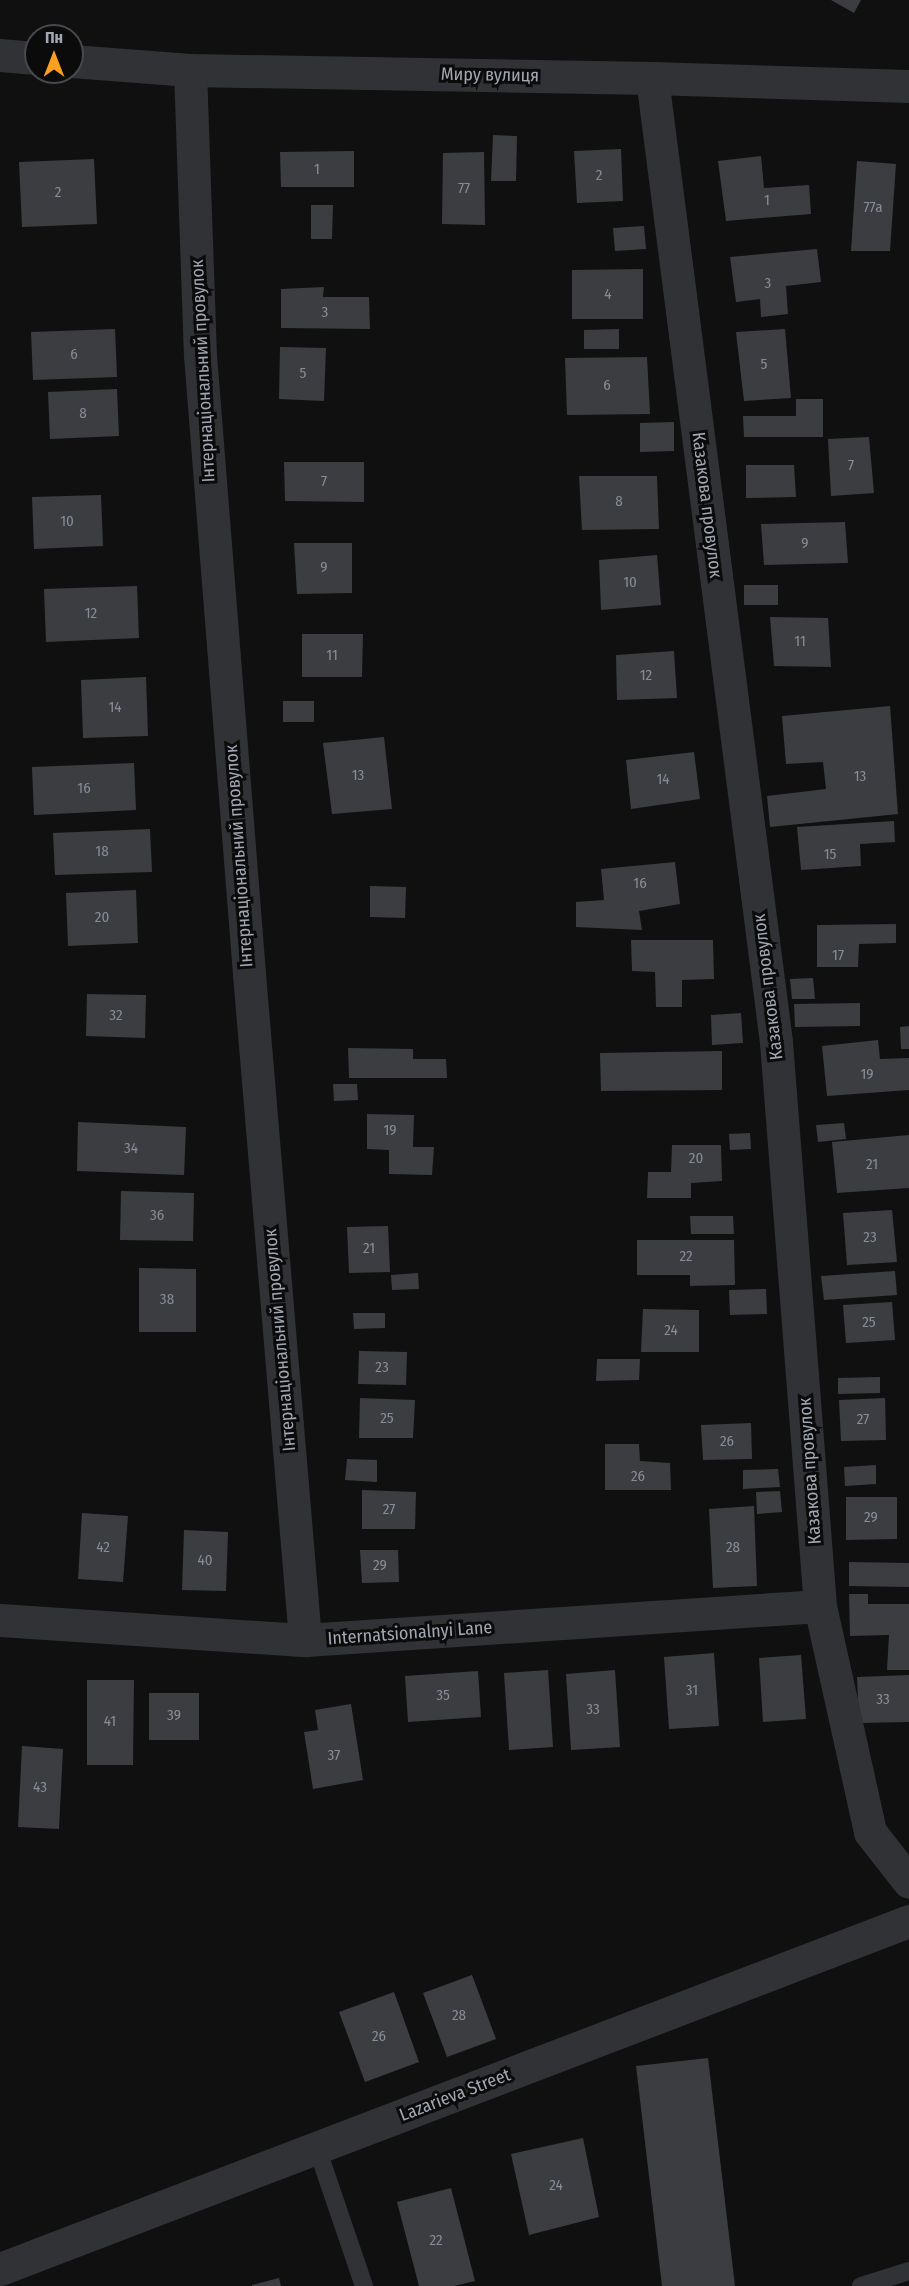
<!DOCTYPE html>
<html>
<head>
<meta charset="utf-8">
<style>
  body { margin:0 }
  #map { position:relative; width:909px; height:2286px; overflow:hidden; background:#101011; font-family:"Fira Sans Condensed",sans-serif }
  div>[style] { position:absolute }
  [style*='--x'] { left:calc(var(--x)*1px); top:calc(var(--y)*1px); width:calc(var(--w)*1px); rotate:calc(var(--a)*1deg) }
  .building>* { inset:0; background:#3b3d41 }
  .lane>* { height:18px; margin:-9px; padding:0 9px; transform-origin:9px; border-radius:9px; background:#303236 }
  .street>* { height:33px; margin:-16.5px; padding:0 16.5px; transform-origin:16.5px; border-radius:16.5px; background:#303236 }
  span { translate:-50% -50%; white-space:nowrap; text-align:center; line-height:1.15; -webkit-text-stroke:6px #0b0b0c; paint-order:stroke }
  .number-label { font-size:15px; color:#878c96 }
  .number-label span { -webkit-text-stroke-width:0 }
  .street-label { font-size:18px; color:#a0a7b3 }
  .north { position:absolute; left:24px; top:24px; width:60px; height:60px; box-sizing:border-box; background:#0b0b0c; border:2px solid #47494f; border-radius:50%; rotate:0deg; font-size:16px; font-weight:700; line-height:24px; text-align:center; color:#a0a7b3 }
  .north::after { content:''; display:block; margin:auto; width:21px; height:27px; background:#fa9f1f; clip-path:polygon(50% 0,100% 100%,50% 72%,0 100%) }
</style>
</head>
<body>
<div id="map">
  <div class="building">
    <i style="clip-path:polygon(831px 0,861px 0,854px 13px)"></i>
    <i style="clip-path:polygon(493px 135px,517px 136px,516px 181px,491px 181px)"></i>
    <i style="clip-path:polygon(621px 149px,623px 201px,577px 203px,574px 151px)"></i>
    <i style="clip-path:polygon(354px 151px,354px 187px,281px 187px,280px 152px)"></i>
    <i style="clip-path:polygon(484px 152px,485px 225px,442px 224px,443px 153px)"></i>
    <i style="clip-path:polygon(761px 156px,764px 188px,809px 185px,811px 214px,726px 221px,718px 161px)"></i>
    <i style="clip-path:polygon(94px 159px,97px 224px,22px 227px,19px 162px)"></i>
    <i style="clip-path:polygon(857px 161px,896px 164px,890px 251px,851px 251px)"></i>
    <i style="clip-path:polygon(311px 205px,333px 205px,332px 239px,311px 239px)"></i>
    <i style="clip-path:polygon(644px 226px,646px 249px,615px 251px,613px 228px)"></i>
    <i style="clip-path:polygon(817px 249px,821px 282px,786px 286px,788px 314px,761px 317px,760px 299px,736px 302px,730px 257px)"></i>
    <i style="clip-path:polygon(643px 269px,643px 319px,572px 319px,572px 270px)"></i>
    <i style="clip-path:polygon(324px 287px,323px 297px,369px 297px,370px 329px,281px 328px,281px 289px)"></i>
    <i style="clip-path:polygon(115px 329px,117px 377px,33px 380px,31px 332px)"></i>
    <i style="clip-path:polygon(619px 329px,619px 349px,584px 349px,584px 330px)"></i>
    <i style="clip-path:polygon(785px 329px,791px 398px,744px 401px,736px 332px)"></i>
    <i style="clip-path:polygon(280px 347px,326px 348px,324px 401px,279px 399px)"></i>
    <i style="clip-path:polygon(647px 357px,650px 414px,567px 415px,565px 358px)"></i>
    <i style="clip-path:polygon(117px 389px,119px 436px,50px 439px,48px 392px)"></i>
    <i style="clip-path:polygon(796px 399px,823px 399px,823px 437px,744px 437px,743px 416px,796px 416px)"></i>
    <i style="clip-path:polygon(674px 422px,674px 451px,640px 452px,640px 423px)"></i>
    <i style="clip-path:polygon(869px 437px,874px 493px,831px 496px,828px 439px)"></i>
    <i style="clip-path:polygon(284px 462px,364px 462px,364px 502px,285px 501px)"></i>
    <i style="clip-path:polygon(746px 465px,794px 465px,796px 497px,746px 498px)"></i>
    <i style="clip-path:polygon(579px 476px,657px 476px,659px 529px,582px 530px)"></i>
    <i style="clip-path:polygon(101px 495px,103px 546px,34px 549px,32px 497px)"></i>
    <i style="clip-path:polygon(845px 522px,848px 563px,764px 565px,761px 524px)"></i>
    <i style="clip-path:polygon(294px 543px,352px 543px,352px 593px,297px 594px)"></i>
    <i style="clip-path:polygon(657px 555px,661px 605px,601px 610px,599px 560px)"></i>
    <i style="clip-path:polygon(744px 585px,778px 585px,778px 605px,744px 605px)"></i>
    <i style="clip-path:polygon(137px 586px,139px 638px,46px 642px,44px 589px)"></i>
    <i style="clip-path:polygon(770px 617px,828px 618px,831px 667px,774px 666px)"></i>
    <i style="clip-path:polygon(302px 634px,363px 634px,362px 677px,302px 677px)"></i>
    <i style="clip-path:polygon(674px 651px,677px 698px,617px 700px,616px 655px)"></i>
    <i style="clip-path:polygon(146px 677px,148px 736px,83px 738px,81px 680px)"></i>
    <i style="clip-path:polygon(283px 701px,314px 701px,314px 722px,283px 722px)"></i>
    <i style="clip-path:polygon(890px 706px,898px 814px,770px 827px,767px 796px,826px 789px,823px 762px,786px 764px,782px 716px)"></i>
    <i style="clip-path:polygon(384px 737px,392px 809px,332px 814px,323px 743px)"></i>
    <i style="clip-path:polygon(694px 752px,700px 799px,631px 809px,626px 760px)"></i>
    <i style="clip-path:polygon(134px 763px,136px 810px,34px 815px,32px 767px)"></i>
    <i style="clip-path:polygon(894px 821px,895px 842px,860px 844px,861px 866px,801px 870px,797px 827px)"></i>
    <i style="clip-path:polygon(150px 829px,152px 872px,55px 875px,53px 833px)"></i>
    <i style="clip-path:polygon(675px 862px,680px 904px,639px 911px,642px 930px,576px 927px,576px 902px,604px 900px,601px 869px)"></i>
    <i style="clip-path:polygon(370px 886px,406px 887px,405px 918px,370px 917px)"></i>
    <i style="clip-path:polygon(136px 890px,138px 943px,68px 946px,66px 893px)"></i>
    <i style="clip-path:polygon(896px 924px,896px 943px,859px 944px,858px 967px,817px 967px,817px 925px)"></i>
    <i style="clip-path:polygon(631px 940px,713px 940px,714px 979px,682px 980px,682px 1007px,656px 1007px,655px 972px,632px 971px)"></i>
    <i style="clip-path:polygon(813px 978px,815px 999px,792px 999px,790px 979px)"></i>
    <i style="clip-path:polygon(87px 994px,146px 995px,145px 1038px,86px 1036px)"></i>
    <i style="clip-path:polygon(860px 1003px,860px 1026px,795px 1027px,794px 1004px)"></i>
    <i style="clip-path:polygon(741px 1013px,743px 1043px,712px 1045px,711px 1015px)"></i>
    <i style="clip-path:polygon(909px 1026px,909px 1049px,901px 1049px,900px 1027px)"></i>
    <i style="clip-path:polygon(878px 1040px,880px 1059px,909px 1058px,909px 1090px,827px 1096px,822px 1046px)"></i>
    <i style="clip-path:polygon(348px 1048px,413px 1049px,413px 1059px,446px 1059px,447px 1078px,349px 1078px)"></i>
    <i style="clip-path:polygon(722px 1051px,722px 1090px,601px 1091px,600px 1053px)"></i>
    <i style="clip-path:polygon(333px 1084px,357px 1084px,358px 1100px,334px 1101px)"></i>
    <i style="clip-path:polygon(367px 1114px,414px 1115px,413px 1147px,434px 1147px,432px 1175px,389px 1174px,389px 1150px,367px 1149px)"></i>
    <i style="clip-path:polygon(78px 1122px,186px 1127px,184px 1175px,77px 1171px)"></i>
    <i style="clip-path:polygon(844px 1123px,846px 1139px,818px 1142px,816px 1125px)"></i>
    <i style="clip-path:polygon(750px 1133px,751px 1149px,730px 1150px,729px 1134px)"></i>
    <i style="clip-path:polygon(909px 1135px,909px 1188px,837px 1193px,832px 1142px)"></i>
    <i style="clip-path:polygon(672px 1145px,721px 1145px,722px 1181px,691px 1183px,691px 1198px,647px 1198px,648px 1172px,671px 1172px)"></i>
    <i style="clip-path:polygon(121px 1191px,194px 1193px,193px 1241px,120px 1240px)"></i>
    <i style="clip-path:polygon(892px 1210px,897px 1262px,847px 1265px,843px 1213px)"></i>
    <i style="clip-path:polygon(690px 1216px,733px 1216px,734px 1234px,691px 1234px)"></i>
    <i style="clip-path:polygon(388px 1226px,390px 1272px,349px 1273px,347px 1227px)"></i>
    <i style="clip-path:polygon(637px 1240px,734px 1240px,735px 1285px,690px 1286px,690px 1275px,637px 1275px)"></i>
    <i style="clip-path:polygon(139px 1268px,196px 1269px,196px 1332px,139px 1332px)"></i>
    <i style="clip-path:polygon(895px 1271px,897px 1295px,824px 1300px,821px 1276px)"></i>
    <i style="clip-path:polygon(418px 1273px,419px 1289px,392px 1290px,391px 1275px)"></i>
    <i style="clip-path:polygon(766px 1289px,767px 1314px,730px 1315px,729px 1290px)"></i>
    <i style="clip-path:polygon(892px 1302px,895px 1340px,846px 1343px,843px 1305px)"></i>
    <i style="clip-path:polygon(643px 1309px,699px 1310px,699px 1352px,641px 1352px)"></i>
    <i style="clip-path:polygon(353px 1313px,385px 1313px,385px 1328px,354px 1329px)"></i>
    <i style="clip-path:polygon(359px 1351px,407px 1352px,406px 1385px,358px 1384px)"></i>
    <i style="clip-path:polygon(597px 1359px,640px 1359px,639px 1380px,596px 1381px)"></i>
    <i style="clip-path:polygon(880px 1377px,880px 1393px,838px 1394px,838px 1378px)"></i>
    <i style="clip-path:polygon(360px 1398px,415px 1400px,413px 1438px,359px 1438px)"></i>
    <i style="clip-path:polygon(885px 1398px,886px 1440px,841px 1441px,839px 1400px)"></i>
    <i style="clip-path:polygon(751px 1423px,752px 1459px,703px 1460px,701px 1425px)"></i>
    <i style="clip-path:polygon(605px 1444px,639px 1444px,640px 1461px,670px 1463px,671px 1490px,605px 1490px)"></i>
    <i style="clip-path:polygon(347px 1459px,377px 1460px,377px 1482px,345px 1480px)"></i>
    <i style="clip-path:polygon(876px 1465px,876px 1484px,845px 1486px,844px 1467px)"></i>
    <i style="clip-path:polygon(778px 1469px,780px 1487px,743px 1489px,743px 1470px)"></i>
    <i style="clip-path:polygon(362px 1490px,416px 1492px,415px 1529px,362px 1529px)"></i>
    <i style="clip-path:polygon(780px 1491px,782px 1512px,757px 1514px,756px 1492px)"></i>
    <i style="clip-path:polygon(846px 1497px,897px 1497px,897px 1539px,846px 1540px)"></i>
    <i style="clip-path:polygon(754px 1506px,757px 1586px,713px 1588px,709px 1509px)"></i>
    <i style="clip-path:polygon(82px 1513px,128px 1516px,123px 1582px,78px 1579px)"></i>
    <i style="clip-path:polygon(184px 1530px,228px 1532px,226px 1591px,182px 1590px)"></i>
    <i style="clip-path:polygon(360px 1550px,398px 1550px,399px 1582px,362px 1583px)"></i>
    <i style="clip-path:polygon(849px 1562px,909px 1563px,909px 1587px,849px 1586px)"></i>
    <i style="clip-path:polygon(849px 1594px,868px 1594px,868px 1604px,909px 1604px,909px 1670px,887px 1670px,889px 1635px,850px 1636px)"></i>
    <i style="clip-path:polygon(714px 1653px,719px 1726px,669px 1729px,664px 1657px)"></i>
    <i style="clip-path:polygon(801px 1655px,806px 1719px,763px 1722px,759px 1658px)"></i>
    <i style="clip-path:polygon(548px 1670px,553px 1747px,509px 1750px,504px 1673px)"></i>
    <i style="clip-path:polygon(615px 1670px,620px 1747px,571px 1750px,566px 1674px)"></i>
    <i style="clip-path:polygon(478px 1671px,481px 1717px,408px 1722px,405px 1676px)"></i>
    <i style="clip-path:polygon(909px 1675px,909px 1722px,859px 1723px,857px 1677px)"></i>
    <i style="clip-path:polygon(87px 1680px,134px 1680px,133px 1765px,87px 1765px)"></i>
    <i style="clip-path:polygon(149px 1693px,199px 1693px,199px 1740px,149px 1740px)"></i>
    <i style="clip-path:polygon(351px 1704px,363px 1780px,313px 1789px,304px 1732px,318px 1730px,315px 1710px)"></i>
    <i style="clip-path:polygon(22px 1746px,63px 1749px,59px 1829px,18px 1827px)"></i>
    <i style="clip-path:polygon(472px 1975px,496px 2039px,447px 2057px,423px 1993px)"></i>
    <i style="clip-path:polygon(394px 1992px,419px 2062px,365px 2082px,339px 2012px)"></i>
    <i style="clip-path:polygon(708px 2058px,735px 2286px,662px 2286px,636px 2066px)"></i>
    <i style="clip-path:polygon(583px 2138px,599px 2217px,529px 2235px,511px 2154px)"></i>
    <i style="clip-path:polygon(451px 2188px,475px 2281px,454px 2286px,419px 2286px,397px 2202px)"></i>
    <i style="clip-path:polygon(279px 2278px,281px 2286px,252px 2286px,252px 2285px)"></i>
  </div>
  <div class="lane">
    <i style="--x:317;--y:2148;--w:146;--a:71.2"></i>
    <i style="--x:861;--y:2286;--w:50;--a:-17.4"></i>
  </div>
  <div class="street">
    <i style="--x:0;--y:55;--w:36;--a:5"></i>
    <i style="--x:72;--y:61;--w:118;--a:4.4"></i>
    <i style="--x:190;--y:70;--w:462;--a:1"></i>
    <i style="--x:652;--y:78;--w:257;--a:1.8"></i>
    <i style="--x:190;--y:70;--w:285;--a:88"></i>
    <i style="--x:200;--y:355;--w:621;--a:85.47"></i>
    <i style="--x:249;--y:974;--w:668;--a:85.19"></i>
    <i style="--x:652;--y:78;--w:972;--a:82.67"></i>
    <i style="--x:776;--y:1042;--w:566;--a:85.54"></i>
    <i style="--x:820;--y:1606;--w:231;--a:77.5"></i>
    <i style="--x:870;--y:1832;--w:63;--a:52"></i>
    <i style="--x:0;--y:1620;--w:306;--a:3.8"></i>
    <i style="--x:305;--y:1640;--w:516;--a:-3.78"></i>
    <i style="--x:0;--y:2269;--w:973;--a:-20.95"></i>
  </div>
  <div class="number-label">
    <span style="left:317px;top:170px">1</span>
    <span style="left:599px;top:176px">2</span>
    <span style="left:464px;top:189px">77</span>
    <span style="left:58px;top:193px">2</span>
    <span style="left:767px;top:201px">1</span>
    <span style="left:873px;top:208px">77а</span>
    <span style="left:768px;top:284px">3</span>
    <span style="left:608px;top:295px">4</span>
    <span style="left:325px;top:313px">3</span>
    <span style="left:74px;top:355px">6</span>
    <span style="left:764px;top:365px">5</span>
    <span style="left:303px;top:374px">5</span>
    <span style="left:607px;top:386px">6</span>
    <span style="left:83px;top:414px">8</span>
    <span style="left:851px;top:466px">7</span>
    <span style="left:324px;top:482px">7</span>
    <span style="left:619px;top:502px">8</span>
    <span style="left:67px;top:522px">10</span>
    <span style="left:805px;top:544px">9</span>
    <span style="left:324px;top:568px">9</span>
    <span style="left:630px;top:583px">10</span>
    <span style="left:91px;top:614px">12</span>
    <span style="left:800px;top:642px">11</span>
    <span style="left:332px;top:656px">11</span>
    <span style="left:646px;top:676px">12</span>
    <span style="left:115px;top:708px">14</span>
    <span style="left:358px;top:776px">13</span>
    <span style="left:860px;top:777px">13</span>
    <span style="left:663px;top:780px">14</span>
    <span style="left:84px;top:789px">16</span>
    <span style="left:102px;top:852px">18</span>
    <span style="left:830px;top:855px">15</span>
    <span style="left:640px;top:884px">16</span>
    <span style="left:102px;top:918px">20</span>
    <span style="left:838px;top:956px">17</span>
    <span style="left:116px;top:1016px">32</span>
    <span style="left:867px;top:1075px">19</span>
    <span style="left:390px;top:1131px">19</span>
    <span style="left:131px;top:1149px">34</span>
    <span style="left:696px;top:1159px">20</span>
    <span style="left:872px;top:1165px">21</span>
    <span style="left:157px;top:1216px">36</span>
    <span style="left:870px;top:1238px">23</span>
    <span style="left:369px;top:1249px">21</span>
    <span style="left:686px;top:1257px">22</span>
    <span style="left:167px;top:1300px">38</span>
    <span style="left:869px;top:1323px">25</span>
    <span style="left:671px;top:1331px">24</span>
    <span style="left:382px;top:1368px">23</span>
    <span style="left:387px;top:1419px">25</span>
    <span style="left:863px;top:1420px">27</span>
    <span style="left:727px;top:1442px">26</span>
    <span style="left:638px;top:1477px">26</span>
    <span style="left:389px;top:1510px">27</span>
    <span style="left:871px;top:1518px">29</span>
    <span style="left:103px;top:1548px">42</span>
    <span style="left:733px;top:1548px">28</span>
    <span style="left:205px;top:1561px">40</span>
    <span style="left:380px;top:1566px">29</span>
    <span style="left:692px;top:1691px">31</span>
    <span style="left:443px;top:1696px">35</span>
    <span style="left:883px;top:1700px">33</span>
    <span style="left:593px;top:1710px">33</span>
    <span style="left:174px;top:1716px">39</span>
    <span style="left:110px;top:1722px">41</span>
    <span style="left:334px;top:1756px">37</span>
    <span style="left:40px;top:1788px">43</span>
    <span style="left:459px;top:2016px">28</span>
    <span style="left:379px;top:2037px">26</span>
    <span style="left:556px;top:2186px">24</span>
    <span style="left:436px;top:2241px">22</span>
  </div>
  <div class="street-label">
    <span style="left:490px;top:75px;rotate:1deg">Миру вулиця</span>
    <span style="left:203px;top:371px;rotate:-93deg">Інтернаціональний провулок</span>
    <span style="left:707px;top:505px;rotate:83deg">Казакова провулок</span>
    <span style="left:239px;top:856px;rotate:-94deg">Інтернаціональний провулок</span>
    <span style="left:768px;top:987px;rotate:-97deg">Казакова провулок</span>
    <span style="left:280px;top:1340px;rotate:-95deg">Інтернаціональний провулок</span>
    <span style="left:810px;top:1471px;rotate:-94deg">Казакова провулок</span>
    <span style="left:410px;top:1633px;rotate:-4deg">Internatsionalnyi Lane</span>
    <span style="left:455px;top:2095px;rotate:-21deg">Lazarieva Street</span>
  </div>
  <div class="north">Пн</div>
</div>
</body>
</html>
